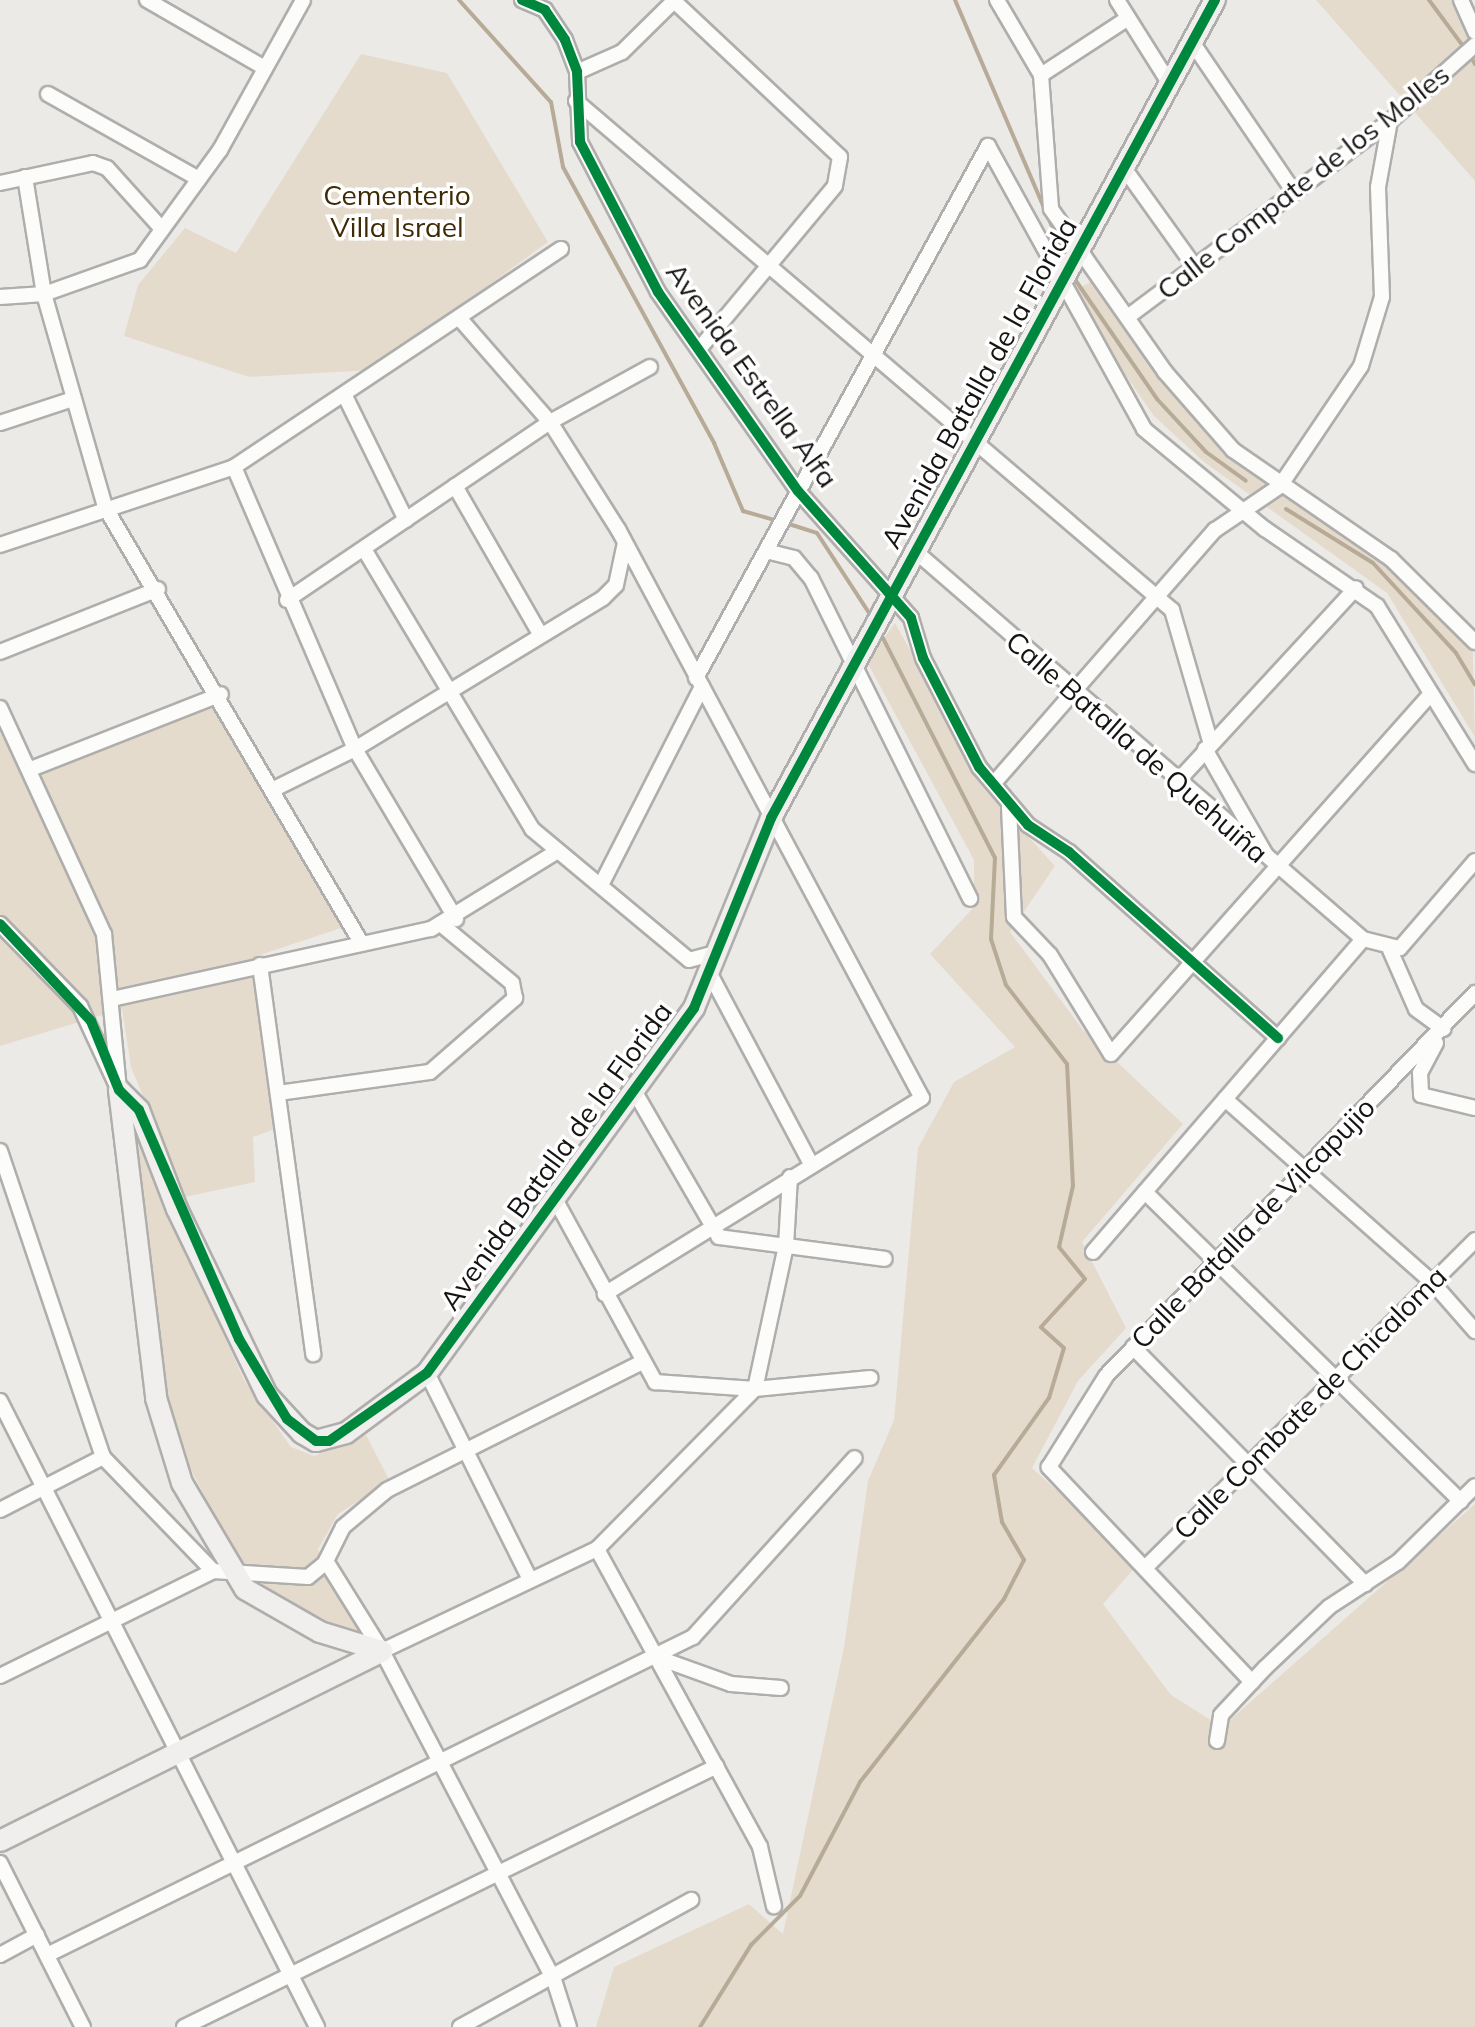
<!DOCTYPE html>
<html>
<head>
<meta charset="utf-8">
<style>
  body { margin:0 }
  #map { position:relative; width:1475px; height:2027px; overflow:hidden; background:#eceae7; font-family:Mulish,sans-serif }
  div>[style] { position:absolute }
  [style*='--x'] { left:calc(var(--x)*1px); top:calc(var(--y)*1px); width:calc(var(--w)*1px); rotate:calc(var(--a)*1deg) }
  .green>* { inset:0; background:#e5dbcd }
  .stream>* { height:4px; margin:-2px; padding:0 2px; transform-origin:2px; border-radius:2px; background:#b7aa96 }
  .roads { filter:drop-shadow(2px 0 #afaeac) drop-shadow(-2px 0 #afaeac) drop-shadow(0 2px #afaeac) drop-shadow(0 -2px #afaeac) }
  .street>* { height:14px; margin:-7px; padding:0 7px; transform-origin:7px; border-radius:7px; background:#fcfcfb }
  .secondary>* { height:20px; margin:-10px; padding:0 10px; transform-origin:10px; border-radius:10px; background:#f1efed }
  .cycleway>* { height:10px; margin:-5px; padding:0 5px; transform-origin:5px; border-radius:5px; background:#00873e }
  span { translate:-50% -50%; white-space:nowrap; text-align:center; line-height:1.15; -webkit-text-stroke:7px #fff; paint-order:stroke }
  .street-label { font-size:28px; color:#151413 }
  .park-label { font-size:28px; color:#3e2a05 }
</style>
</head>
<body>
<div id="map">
  <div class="green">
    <i style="clip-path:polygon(1316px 0,1451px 0,1459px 8px,1475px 47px,1475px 181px)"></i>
    <i style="clip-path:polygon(361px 54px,447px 73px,548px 242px,372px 370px,249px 377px,124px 336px,138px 285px,185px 228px,236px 253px)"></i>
    <i style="clip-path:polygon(1092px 281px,1217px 443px,1322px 517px,1403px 560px,1472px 625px,1475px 737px,1387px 593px,1204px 462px,1154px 416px,1069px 294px)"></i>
    <i style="clip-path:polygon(895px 623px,993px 798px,1055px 866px,1010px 932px,1083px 1030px,1183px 1124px,1082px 1242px,1126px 1328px,1078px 1381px,1032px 1468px,1138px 1564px,1103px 1604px,1171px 1695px,1222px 1727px,1475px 1504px,1475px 2027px,596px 2027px,614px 1967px,749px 1904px,783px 1934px,844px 1647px,868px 1481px,894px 1420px,918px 1148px,954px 1082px,1015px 1047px,930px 954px,974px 907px,974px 860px,867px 662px)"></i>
    <i style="clip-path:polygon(217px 704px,344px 927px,257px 956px,275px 1129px,253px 1137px,255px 1182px,185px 1197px,131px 1067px,122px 1009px,0 1046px,0 732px,25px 778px)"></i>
    <i style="clip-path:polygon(129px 1118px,244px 1380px,291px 1447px,314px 1456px,366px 1435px,390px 1481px,338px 1514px,318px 1549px,363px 1639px,269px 1592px,230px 1546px,185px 1458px,164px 1391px)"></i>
  </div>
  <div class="stream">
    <i style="--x:459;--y:0;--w:137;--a:48"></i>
    <i style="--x:551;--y:102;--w:66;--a:79.5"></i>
    <i style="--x:563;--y:167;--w:315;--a:61.3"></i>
    <i style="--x:714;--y:443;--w:74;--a:66.9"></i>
    <i style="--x:743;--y:511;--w:32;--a:16"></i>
    <i style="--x:955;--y:0;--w:276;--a:66.8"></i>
    <i style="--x:1429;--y:0;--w:57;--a:53.5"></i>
    <i style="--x:1472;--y:59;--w:6;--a:59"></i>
    <i style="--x:1076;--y:281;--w:143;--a:55.5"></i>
    <i style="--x:1157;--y:399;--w:72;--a:47.2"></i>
    <i style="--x:1206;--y:452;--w:49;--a:35.9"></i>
    <i style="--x:1286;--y:509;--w:102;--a:31.8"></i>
    <i style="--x:1373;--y:563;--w:122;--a:47.3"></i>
    <i style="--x:1456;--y:653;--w:37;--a:59"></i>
    <i style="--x:789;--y:524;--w:29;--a:18"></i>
    <i style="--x:817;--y:533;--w:103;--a:56.9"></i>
    <i style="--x:700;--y:2027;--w:97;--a:-58.1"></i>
    <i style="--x:751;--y:1945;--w:69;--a:-45"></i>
    <i style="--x:800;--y:1896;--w:129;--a:-62.2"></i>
    <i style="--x:860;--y:1782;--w:233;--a:-51.8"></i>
    <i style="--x:1004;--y:1599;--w:44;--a:-62.9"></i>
    <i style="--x:1024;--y:1560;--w:44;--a:-120.1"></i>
    <i style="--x:1002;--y:1522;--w:48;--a:-99.7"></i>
    <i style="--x:994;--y:1475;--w:95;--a:-54.5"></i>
    <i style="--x:1049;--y:1398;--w:52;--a:-73.3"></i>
    <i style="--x:1064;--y:1348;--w:31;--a:-138"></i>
    <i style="--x:1041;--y:1327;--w:65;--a:-47.5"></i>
    <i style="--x:1085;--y:1279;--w:41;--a:-129.1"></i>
    <i style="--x:1059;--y:1247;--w:63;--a:-77.1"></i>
    <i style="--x:1073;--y:1186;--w:122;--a:-92.8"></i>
    <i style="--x:1067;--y:1064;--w:100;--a:-127.7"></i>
    <i style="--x:1006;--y:985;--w:48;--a:-108.1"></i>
    <i style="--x:991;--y:939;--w:81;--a:-87.2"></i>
    <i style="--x:995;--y:858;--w:256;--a:-117"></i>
  </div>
  <div class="roads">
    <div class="street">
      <i style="--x:147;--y:0;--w:134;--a:30"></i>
      <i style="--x:522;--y:0;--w:25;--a:23"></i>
      <i style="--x:545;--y:10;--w:36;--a:56"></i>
      <i style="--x:565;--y:40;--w:34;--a:69"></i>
      <i style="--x:577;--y:72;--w:70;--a:87.5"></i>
      <i style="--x:580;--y:142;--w:169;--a:62.5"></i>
      <i style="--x:658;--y:292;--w:243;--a:54.9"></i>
      <i style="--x:798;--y:491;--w:170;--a:48.3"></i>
      <i style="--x:911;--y:618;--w:42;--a:73.3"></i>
      <i style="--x:923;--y:658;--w:123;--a:62.8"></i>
      <i style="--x:979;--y:767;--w:76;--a:49.8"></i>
      <i style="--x:1028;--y:825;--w:49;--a:33.4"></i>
      <i style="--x:1069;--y:852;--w:280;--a:41.7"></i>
      <i style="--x:673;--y:0;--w:229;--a:43.2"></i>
      <i style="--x:840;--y:157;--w:29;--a:100"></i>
      <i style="--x:835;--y:186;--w:212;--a:129.8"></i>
      <i style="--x:997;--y:0;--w:87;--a:59.6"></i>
      <i style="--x:1041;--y:75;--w:134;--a:85.7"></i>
      <i style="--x:1051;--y:209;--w:199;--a:55"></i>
      <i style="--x:1165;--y:372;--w:103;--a:48.9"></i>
      <i style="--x:1233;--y:450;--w:192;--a:34.6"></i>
      <i style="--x:1391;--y:559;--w:118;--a:44.7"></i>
      <i style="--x:1117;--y:0;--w:99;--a:57.8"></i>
      <i style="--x:1461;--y:0;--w:35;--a:66"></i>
      <i style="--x:1192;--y:42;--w:181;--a:55.8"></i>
      <i style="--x:577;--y:72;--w:49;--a:-24"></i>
      <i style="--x:622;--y:52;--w:74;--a:-44.5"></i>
      <i style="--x:1041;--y:75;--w:104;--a:-33.2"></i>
      <i style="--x:48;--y:94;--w:173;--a:29.4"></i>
      <i style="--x:576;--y:101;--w:784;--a:40.5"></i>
      <i style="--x:1172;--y:610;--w:136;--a:73.8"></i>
      <i style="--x:988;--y:146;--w:323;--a:61.1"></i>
      <i style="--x:1144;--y:429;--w:157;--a:39.6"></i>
      <i style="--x:1265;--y:529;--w:136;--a:34.5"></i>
      <i style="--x:1377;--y:606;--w:186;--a:58.2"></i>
      <i style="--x:1124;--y:168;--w:122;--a:54.4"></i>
      <i style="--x:25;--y:177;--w:119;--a:80.8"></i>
      <i style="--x:44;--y:294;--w:222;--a:74"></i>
      <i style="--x:105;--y:507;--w:501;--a:59.55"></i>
      <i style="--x:0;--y:183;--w:95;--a:-12.1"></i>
      <i style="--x:93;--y:163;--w:15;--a:20"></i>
      <i style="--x:107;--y:168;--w:82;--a:48"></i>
      <i style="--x:0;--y:297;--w:44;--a:-3.9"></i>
      <i style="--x:44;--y:294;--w:102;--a:-19.5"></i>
      <i style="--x:140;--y:260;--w:136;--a:-54"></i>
      <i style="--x:220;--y:150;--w:171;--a:-61"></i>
      <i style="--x:1129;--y:316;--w:326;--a:-36.8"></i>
      <i style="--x:1390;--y:121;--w:114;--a:-41.8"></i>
      <i style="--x:460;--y:319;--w:137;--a:48.9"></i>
      <i style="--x:550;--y:422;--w:127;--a:57.6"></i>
      <i style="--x:618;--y:529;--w:645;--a:61.89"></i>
      <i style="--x:922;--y:1098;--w:373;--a:148.3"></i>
      <i style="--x:345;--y:396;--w:138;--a:63.8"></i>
      <i style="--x:0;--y:423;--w:74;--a:-18.2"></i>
      <i style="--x:234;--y:467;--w:307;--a:66.8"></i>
      <i style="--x:355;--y:749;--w:198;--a:59.3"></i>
      <i style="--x:455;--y:486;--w:171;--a:60.1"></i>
      <i style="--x:0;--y:545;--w:247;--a:-18.4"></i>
      <i style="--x:234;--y:467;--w:393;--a:-33.7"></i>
      <i style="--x:364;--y:549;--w:327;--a:59"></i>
      <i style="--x:532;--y:829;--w:204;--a:39.8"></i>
      <i style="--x:689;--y:960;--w:27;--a:-15"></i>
      <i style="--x:766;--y:551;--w:29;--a:14"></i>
      <i style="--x:794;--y:558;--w:26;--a:50"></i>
      <i style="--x:811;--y:578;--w:358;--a:63.6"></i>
      <i style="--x:915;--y:551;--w:593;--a:40.89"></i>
      <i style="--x:1363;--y:939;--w:38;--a:14"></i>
      <i style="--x:1400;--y:948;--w:115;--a:-49.2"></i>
      <i style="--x:287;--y:600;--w:318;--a:-34.1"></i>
      <i style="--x:550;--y:422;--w:114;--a:-28.8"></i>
      <i style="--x:0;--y:652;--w:170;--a:-21.7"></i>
      <i style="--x:696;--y:678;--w:607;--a:-61.24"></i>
      <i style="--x:0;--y:708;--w:249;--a:65.3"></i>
      <i style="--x:104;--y:934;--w:157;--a:84.5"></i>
      <i style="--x:1205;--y:749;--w:122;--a:60.1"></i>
      <i style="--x:31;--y:769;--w:204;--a:-21.5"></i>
      <i style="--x:994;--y:783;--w:336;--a:-48.9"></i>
      <i style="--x:1215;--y:530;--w:78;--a:-34.1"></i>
      <i style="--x:1280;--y:486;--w:145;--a:-56"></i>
      <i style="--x:1361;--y:366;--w:72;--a:-73.1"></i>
      <i style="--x:1382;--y:297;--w:110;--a:-92.1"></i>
      <i style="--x:1378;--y:187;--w:67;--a:-79.7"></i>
      <i style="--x:1176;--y:783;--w:265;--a:-47.3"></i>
      <i style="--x:276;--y:788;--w:88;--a:-26.3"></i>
      <i style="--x:355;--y:749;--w:290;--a:-31.3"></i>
      <i style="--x:603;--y:598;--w:18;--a:-45"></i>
      <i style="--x:616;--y:585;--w:40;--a:-78"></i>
      <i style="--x:1009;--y:807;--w:110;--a:87.4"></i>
      <i style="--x:1014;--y:917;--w:52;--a:46.5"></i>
      <i style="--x:1050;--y:955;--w:116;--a:58.4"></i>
      <i style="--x:1111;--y:1054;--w:482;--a:-48.4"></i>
      <i style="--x:603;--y:881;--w:218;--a:-63"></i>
      <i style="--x:0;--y:924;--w:115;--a:45.7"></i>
      <i style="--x:80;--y:1006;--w:88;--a:65.2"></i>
      <i style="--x:1390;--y:950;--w:64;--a:66.2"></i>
      <i style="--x:1416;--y:1009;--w:34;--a:36"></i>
      <i style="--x:260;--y:965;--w:393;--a:82.2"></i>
      <i style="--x:710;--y:974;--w:215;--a:62"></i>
      <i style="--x:112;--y:999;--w:327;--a:-12.4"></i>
      <i style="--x:431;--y:929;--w:147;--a:-31.6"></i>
      <i style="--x:1436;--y:1043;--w:34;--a:118"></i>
      <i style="--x:1420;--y:1073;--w:22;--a:87"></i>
      <i style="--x:1421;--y:1095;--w:56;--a:13.5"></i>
      <i style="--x:278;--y:1093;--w:153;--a:-7.9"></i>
      <i style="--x:430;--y:1072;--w:113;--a:-41"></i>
      <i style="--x:515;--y:998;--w:15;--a:-101"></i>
      <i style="--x:512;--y:983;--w:91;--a:-140.4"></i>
      <i style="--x:636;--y:1094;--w:165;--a:59.9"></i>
      <i style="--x:719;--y:1237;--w:167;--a:7.5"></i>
      <i style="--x:1225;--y:1099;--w:278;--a:41.5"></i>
      <i style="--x:1433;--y:1283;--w:64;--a:48.8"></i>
      <i style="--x:0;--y:1151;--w:323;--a:71.4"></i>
      <i style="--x:103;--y:1457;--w:158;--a:46"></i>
      <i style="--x:1145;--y:1192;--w:442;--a:44.4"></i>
      <i style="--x:555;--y:1199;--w:209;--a:61.3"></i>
      <i style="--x:655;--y:1382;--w:100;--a:4"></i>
      <i style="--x:755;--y:1389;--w:116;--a:-5.5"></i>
      <i style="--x:1093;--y:1252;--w:413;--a:-49.2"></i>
      <i style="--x:1133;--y:1347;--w:332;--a:45.6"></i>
      <i style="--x:427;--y:1373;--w:231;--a:63.5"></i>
      <i style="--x:0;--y:1401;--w:702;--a:63.14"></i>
      <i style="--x:0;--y:1510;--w:116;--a:-27.2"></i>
      <i style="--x:597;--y:1549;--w:340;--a:61.3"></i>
      <i style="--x:760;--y:1847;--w:61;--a:76.7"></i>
      <i style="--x:326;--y:1561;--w:106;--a:58.1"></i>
      <i style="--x:382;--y:1651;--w:371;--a:62.4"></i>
      <i style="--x:554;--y:1980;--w:49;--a:72.3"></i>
      <i style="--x:1146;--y:1567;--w:464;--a:-44.8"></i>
      <i style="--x:382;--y:1651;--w:238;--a:-25.4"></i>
      <i style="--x:597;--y:1549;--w:225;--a:-45.4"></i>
      <i style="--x:755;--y:1389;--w:146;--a:-77.8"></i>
      <i style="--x:786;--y:1246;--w:69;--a:-86.7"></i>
      <i style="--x:656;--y:1657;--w:80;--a:19.8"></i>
      <i style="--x:731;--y:1684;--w:50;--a:4.6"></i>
      <i style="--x:0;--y:1676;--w:237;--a:-26.2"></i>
      <i style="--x:213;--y:1571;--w:95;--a:3.6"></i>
      <i style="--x:308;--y:1577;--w:22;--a:-39"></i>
      <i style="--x:325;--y:1563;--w:40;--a:-63.4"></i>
      <i style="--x:343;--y:1527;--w:57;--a:-40.1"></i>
      <i style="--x:387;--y:1490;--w:284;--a:-26.6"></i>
      <i style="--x:1252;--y:1682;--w:296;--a:-133.4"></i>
      <i style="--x:1049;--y:1467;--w:107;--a:-57.9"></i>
      <i style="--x:1106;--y:1376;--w:532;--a:-46.07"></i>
      <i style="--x:1217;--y:1741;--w:26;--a:-81"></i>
      <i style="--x:1221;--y:1715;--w:64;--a:-46.9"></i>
      <i style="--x:1265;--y:1668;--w:88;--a:-43.6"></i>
      <i style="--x:1329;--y:1607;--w:82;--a:-33.1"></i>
      <i style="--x:1398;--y:1562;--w:108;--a:-44.6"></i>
      <i style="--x:0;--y:1863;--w:184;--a:63.2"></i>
      <i style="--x:0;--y:1955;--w:42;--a:-28.4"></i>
      <i style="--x:47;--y:1955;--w:720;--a:-26.21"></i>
      <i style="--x:693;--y:1637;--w:241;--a:-47.9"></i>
      <i style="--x:184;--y:2027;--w:593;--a:-26.09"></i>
      <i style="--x:460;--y:2027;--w:264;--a:-28.8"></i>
    </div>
    <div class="secondary">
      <i style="--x:119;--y:1090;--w:28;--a:45"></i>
      <i style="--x:139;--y:1110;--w:106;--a:69"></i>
      <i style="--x:177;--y:1209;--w:207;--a:64.2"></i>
      <i style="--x:267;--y:1395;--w:52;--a:47.4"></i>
      <i style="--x:302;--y:1433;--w:16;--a:30"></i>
      <i style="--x:316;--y:1441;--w:31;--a:-15"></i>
      <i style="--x:346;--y:1433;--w:101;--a:-36.5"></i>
      <i style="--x:427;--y:1373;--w:452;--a:-53.8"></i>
      <i style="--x:694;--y:1008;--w:205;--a:-67.9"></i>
      <i style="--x:771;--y:818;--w:931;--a:-61.51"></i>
      <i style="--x:119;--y:1090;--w:310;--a:83.1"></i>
      <i style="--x:156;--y:1398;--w:89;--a:73"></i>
      <i style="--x:182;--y:1483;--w:123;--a:59.3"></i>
      <i style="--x:245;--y:1589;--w:86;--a:29.8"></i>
      <i style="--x:320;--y:1632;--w:65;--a:17"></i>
      <i style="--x:0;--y:1841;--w:427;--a:-26.4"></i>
    </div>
  </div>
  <div class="cycleway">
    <i style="--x:522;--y:0;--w:25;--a:23"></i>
    <i style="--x:545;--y:10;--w:36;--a:56"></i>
    <i style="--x:565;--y:40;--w:34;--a:69"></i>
    <i style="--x:577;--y:72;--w:70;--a:87.5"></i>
    <i style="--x:580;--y:142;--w:169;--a:62.5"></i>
    <i style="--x:658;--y:292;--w:243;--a:54.9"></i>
    <i style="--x:798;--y:491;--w:170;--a:48.3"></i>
    <i style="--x:911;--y:618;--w:42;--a:73.3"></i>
    <i style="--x:923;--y:658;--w:123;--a:62.8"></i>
    <i style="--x:979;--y:767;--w:76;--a:49.8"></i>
    <i style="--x:1028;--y:825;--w:49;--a:33.4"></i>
    <i style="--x:1069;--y:852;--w:280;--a:41.7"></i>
    <i style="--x:0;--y:924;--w:133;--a:46.8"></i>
    <i style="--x:91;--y:1021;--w:74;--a:67.9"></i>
    <i style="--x:119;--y:1090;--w:28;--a:45"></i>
    <i style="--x:139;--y:1110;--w:250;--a:66.4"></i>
    <i style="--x:239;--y:1339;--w:93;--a:59"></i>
    <i style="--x:287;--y:1419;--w:36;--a:37"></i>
    <i style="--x:316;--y:1441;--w:13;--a:0"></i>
    <i style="--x:329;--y:1441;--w:119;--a:-34.8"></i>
    <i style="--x:427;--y:1373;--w:452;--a:-53.8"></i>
    <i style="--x:694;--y:1008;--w:205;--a:-67.9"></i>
    <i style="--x:771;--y:818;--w:931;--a:-61.51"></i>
  </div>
  <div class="street-label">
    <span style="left:1303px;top:182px;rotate:-38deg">Calle Compate de los Molles</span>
    <span style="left:752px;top:375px;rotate:54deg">Avenida Estrella Alfa</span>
    <span style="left:979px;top:383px;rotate:-61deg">Avenida Batalla de la Florida</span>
    <span style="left:1137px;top:747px;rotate:41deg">Calle Batalla de Quehuiña</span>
    <span style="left:556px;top:1156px;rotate:-54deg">Avenida Batalla de la Florida</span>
    <span style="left:1253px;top:1223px;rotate:-46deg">Calle Batalla de Vilcapujio</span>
    <span style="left:1310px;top:1403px;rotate:-45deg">Calle Combate de Chicaloma</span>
  </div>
  <div class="park-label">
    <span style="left:397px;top:211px">Cementerio<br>Villa Israel</span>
  </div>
</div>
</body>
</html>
